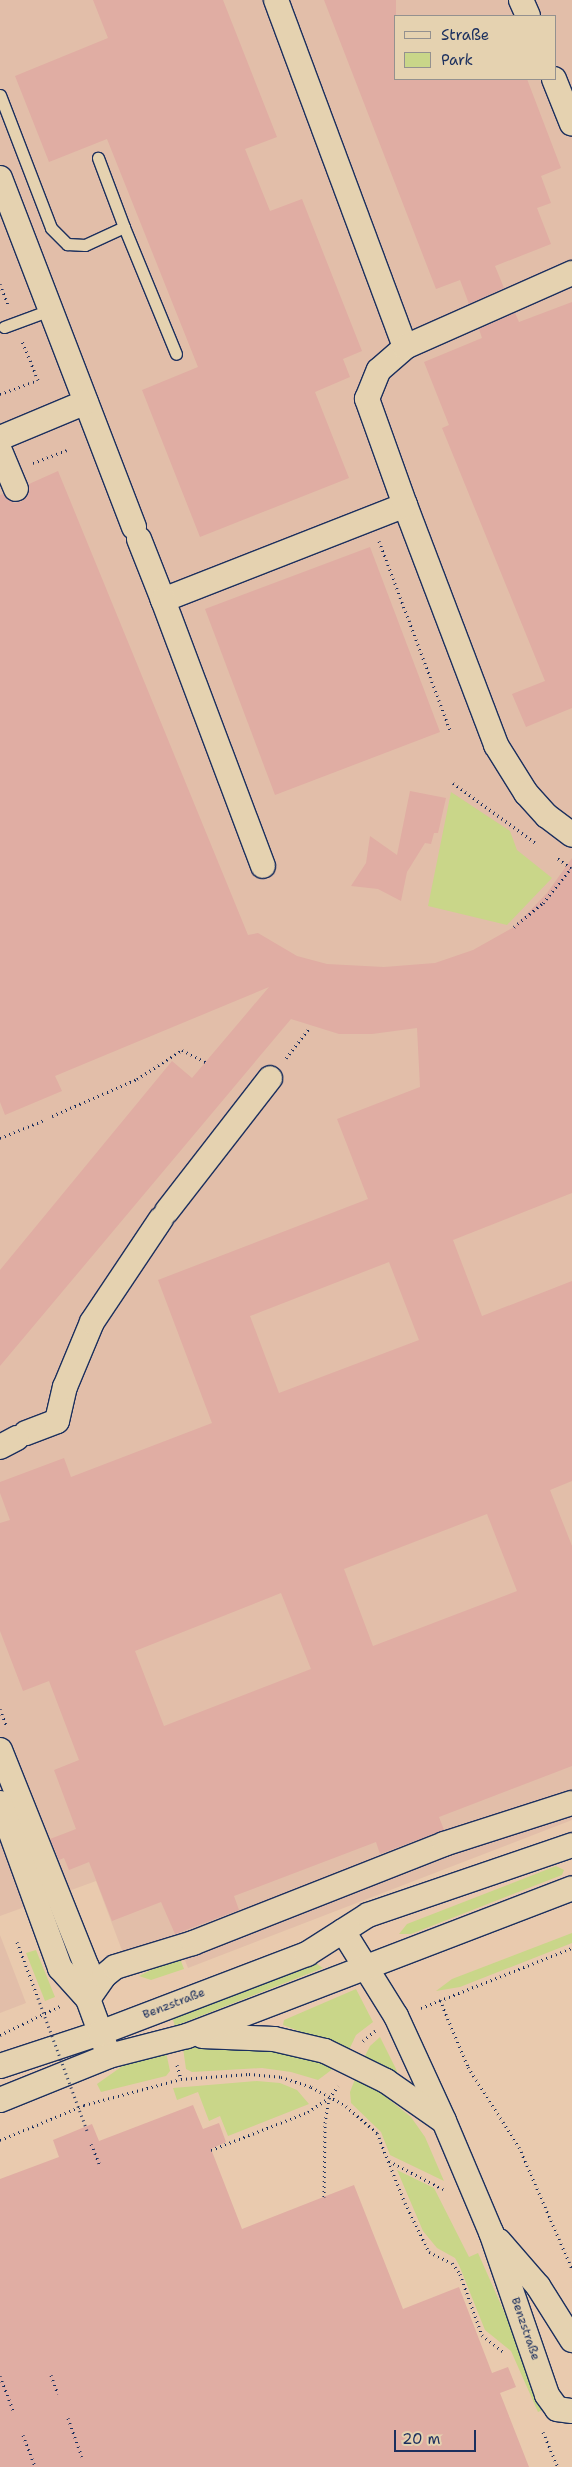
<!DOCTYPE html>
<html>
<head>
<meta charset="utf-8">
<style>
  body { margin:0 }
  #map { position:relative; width:572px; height:2467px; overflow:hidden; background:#e9caae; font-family:"Shantell Sans",sans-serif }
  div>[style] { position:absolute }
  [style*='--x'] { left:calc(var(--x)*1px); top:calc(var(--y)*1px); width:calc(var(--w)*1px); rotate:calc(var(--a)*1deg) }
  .built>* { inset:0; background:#e2bea9 }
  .green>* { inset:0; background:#c9d689 }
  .building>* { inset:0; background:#e0ada3 }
  .path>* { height:3px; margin-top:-1.5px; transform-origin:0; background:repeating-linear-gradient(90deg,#1b2f5e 0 1px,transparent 0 5px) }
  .roads { filter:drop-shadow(1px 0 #1b2f5e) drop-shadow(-1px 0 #1b2f5e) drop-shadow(0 1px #1b2f5e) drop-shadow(0 -1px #1b2f5e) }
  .lane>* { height:11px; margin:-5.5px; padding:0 5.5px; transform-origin:5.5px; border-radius:5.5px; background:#e5d2b0 }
  .street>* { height:24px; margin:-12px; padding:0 12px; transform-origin:12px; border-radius:12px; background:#e5d2b0 }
  .path-bridge>* { height:3px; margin-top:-1.5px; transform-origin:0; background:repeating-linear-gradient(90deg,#1b2f5e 0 1px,transparent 0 5px) }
  span { translate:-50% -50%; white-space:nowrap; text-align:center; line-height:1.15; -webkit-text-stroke:5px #e5d2b0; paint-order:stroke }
  .street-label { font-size:12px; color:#1b2f5e }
  .legend { position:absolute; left:394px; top:15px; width:162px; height:65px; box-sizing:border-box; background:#e5d2b0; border:1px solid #94918f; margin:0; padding:6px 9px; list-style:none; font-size:15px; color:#1b2f5e }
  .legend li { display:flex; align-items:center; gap:10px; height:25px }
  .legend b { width:25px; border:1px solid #94918f }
  .scale { position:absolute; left:394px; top:2430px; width:82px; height:22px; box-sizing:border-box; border:2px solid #1b2f5e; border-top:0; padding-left:6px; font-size:15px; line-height:18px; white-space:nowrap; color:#1b2f5e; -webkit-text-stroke:4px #e5d2b0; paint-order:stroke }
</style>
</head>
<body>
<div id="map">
  <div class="built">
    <i style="clip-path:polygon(evenodd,0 0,572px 0,572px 1820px,188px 1968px,176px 1938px,123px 1953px,96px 1881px,0 1916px,0 0,396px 16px,556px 16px,556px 79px,396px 79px,396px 16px)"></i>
    <i style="clip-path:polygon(0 1935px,26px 2003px,0 2013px)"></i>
  </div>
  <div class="green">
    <i style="clip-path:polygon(451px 792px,510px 831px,517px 850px,552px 878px,507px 925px,428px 906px)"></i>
    <i style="clip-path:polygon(556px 1866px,564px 1870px,562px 1875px,411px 1934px,399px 1934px,407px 1924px)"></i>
    <i style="clip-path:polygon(572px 1933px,572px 1943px,460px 1987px,436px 1991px,452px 1979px)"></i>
    <i style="clip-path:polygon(36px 1950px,55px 1997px,45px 2001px,26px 1953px)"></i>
    <i style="clip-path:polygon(179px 1956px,184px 1969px,151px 1980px,139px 1976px)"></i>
    <i style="clip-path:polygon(317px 1964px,323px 1968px,175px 2026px,171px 2014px,301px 1966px)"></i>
    <i style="clip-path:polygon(356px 1989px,373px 2022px,356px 2035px,349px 2050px,283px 2025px,284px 2020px)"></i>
    <i style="clip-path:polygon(380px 2037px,397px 2071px,397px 2076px,364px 2058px,370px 2046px)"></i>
    <i style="clip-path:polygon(222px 2045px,265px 2046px,338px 2065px,318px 2080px,291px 2072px,262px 2068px,192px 2072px,186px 2069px,183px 2048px)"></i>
    <i style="clip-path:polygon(166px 2052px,170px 2071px,166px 2076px,101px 2092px,97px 2084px,131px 2060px)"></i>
    <i style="clip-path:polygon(357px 2074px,411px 2117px,425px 2137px,444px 2181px,390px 2155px,381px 2132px,351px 2103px,350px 2092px)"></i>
    <i style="clip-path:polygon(257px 2081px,280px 2083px,297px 2090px,309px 2104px,228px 2136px,220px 2116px,209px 2121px,198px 2092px,177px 2100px,173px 2088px)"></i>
    <i style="clip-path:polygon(397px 2170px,434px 2188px,469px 2257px,478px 2253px,547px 2408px,538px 2412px,511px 2351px,485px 2330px,459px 2265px,455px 2258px,437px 2248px,423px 2231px)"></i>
  </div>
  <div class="building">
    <i style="clip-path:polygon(93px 0,223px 0,277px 137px,245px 149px,270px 211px,302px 199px,362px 351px,343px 359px,350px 377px,315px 392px,349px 478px,200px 537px,142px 390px,198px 367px,107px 139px,49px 162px,15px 76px,108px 38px)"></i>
    <i style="clip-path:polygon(324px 0,396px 0,396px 79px,527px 79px,561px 168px,541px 176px,551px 203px,537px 208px,551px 244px,495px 266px,504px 288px,469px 304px,460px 280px,436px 289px)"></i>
    <i style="clip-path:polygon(572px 302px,572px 708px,526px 727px,512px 694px,545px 681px,442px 428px,449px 425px,424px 362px,482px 338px,479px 329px,515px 313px,519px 322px)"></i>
    <i style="clip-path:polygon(evenodd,58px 471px,248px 935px,258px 933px,297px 956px,327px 964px,384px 967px,435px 963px,473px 950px,514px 927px,547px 893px,572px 858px,572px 1193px,453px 1240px,482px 1316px,572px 1281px,572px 1481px,550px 1490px,572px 1546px,572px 1766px,439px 1817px,444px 1830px,380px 1854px,376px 1842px,234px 1896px,239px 1910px,175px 1934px,161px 1902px,112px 1921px,89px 1862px,69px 1870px,64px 1858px,59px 1860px,50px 1839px,76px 1829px,54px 1770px,79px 1760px,49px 1681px,23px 1691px,0 1631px,0 1523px,10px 1520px,0 1493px,0 1482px,64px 1458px,71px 1477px,212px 1423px,158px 1280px,368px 1199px,337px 1119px,420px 1087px,417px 1028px,372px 1034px,339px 1034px,291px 1019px,0 1366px,0 1270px,172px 1061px,192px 1078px,269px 987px,55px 1076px,62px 1091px,5px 1115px,0 1102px,0 495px,3px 494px,14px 503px,21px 502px,27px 497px,29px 484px,58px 471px,389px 1262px,419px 1340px,279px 1393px,250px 1316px,389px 1262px,58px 471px,487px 1514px,517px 1591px,373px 1646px,344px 1569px,487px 1514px,58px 471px,281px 1593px,311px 1669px,164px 1726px,135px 1651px,281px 1593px)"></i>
    <i style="clip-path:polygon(370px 547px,440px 732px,275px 795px,205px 609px)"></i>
    <i style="clip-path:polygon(410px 791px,446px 798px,438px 833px,434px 833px,431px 844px,425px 843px,407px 872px,401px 901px,378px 889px,351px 886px,366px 863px,370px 836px,397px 855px)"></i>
    <i style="clip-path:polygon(193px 2105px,203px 2129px,219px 2123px,226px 2142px,211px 2149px,242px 2229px,354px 2185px,403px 2309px,459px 2287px,492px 2373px,508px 2367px,516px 2387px,500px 2393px,529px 2467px,0 2467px,0 2179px,59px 2157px,53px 2140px,92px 2124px,99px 2141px)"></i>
  </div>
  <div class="path">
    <i style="--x:0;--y:284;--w:22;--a:69"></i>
    <i style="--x:0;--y:394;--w:40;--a:-20.2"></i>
    <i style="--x:38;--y:380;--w:42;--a:-112.3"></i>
    <i style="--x:33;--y:463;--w:36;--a:-21"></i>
    <i style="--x:379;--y:541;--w:202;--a:69.4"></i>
    <i style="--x:453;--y:783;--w:104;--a:36"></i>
    <i style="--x:514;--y:927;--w:38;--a:-40"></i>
    <i style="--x:543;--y:903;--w:45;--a:-51.3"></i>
    <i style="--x:571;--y:868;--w:17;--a:-144"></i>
    <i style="--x:286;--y:1058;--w:39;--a:-52"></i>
    <i style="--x:52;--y:1116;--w:93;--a:-23.5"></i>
    <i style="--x:137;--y:1079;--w:54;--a:-32.8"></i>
    <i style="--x:182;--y:1050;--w:27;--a:27"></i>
    <i style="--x:0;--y:1138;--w:48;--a:-22.2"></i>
    <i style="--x:0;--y:1709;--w:19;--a:69"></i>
    <i style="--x:17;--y:1942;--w:60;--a:69.4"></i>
    <i style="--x:440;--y:2000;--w:73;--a:67.3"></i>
    <i style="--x:468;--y:2067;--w:95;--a:57.5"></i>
    <i style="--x:519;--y:2147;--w:133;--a:66.5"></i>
    <i style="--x:421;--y:2008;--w:162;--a:-21.7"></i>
    <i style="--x:0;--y:2035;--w:67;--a:-25.8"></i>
    <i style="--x:363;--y:2041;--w:16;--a:-40"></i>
    <i style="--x:177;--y:2065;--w:15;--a:74"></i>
    <i style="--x:0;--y:2140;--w:91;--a:-22.6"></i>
    <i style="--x:84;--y:2105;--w:100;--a:-15"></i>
    <i style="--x:181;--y:2079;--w:68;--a:-4.2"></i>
    <i style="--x:249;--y:2074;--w:32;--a:5"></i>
    <i style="--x:281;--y:2077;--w:32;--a:18"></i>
    <i style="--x:311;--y:2087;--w:40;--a:28"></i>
    <i style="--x:346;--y:2106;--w:41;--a:41.1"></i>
    <i style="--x:377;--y:2133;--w:75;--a:68.2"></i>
    <i style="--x:405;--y:2203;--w:55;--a:63.9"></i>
    <i style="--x:429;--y:2252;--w:25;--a:26"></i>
    <i style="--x:452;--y:2263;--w:14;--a:54"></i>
    <i style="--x:460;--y:2274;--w:65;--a:70.2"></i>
    <i style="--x:482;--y:2335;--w:29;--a:38"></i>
    <i style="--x:91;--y:2144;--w:23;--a:67"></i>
    <i style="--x:211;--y:2150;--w:104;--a:-21.4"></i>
    <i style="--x:308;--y:2112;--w:25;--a:-34"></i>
    <i style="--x:329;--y:2098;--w:15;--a:-53"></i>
    <i style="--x:389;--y:2161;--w:61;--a:27.4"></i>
    <i style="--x:324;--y:2197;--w:74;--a:-89.2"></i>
    <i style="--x:325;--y:2123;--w:25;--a:-81"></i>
    <i style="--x:51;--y:2375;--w:20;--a:70"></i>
    <i style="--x:0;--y:2376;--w:39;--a:69"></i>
    <i style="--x:68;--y:2418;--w:41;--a:70.3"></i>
    <i style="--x:543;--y:2432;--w:38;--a:67"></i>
    <i style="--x:23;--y:2435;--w:34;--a:69"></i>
  </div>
  <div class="roads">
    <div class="lane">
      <i style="--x:0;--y:95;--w:142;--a:69"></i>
      <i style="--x:51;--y:228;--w:23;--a:45"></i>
      <i style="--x:67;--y:244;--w:18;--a:3"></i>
      <i style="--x:85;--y:245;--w:43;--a:-24.8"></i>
      <i style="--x:124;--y:227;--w:74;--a:-110.6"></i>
      <i style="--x:124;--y:227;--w:137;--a:67.7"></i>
      <i style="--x:4;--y:327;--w:49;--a:-20.3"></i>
    </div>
    <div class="street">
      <i style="--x:276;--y:0;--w:370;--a:69.6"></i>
      <i style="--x:521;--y:0;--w:17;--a:66"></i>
      <i style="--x:554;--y:79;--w:48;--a:68.2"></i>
      <i style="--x:0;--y:178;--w:374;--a:69"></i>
      <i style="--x:0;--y:438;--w:93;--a:-22.7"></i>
      <i style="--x:0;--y:451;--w:41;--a:67.2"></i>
      <i style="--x:405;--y:505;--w:257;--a:69.2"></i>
      <i style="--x:496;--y:745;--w:57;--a:58"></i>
      <i style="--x:526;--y:793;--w:31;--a:48"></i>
      <i style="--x:547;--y:816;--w:31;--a:37"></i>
      <i style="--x:139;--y:539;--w:66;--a:68.5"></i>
      <i style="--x:163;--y:600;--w:260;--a:-21.4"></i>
      <i style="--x:405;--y:505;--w:113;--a:-109.7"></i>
      <i style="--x:367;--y:399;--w:31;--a:-68"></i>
      <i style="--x:379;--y:370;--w:35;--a:-41"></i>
      <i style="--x:405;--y:347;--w:183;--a:-23.9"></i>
      <i style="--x:163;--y:600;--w:284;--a:69.4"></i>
      <i style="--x:167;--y:1211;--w:168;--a:-52.2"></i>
      <i style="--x:26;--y:1433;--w:33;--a:-21"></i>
      <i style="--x:57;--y:1421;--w:35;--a:-77"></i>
      <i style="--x:65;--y:1387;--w:70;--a:-67.4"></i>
      <i style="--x:92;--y:1322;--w:124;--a:-56.2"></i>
      <i style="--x:0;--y:1447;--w:19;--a:-28"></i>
      <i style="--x:0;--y:1750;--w:234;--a:68.2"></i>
      <i style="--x:87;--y:1967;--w:32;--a:88"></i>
      <i style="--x:88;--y:1999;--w:52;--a:69.8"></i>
      <i style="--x:0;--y:1803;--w:176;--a:70"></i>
      <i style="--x:60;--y:1968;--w:42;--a:47.9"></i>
      <i style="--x:343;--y:1931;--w:100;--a:58.1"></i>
      <i style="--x:396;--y:2016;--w:115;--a:65.4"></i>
      <i style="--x:444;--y:2121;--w:121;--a:67.1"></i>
      <i style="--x:491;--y:2232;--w:172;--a:71"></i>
      <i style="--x:547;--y:2395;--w:17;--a:54"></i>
      <i style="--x:557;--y:2409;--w:15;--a:8"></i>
      <i style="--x:88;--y:1999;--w:28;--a:-55"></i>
      <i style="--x:104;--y:1976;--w:14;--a:-39"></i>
      <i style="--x:115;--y:1967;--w:82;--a:-17.1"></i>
      <i style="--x:193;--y:1943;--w:270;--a:-21.5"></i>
      <i style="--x:444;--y:1844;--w:134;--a:-17.8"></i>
      <i style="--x:202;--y:2036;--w:72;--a:2.4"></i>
      <i style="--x:274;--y:2039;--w:52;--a:13.2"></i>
      <i style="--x:325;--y:2051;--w:68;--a:26.2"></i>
      <i style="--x:386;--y:2081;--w:68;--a:34.9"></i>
      <i style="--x:0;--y:2066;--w:105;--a:-18.3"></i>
      <i style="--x:100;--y:2033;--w:222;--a:-20.9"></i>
      <i style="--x:307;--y:1954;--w:72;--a:-32.6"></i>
      <i style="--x:368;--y:1915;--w:216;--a:-18.9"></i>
      <i style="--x:0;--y:2100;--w:118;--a:-22"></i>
      <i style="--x:109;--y:2056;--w:81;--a:-14.4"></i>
      <i style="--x:187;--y:2036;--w:412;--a:-21"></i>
      <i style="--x:499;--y:2241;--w:60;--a:49.1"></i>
      <i style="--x:538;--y:2286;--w:64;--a:57.8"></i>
    </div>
  </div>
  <div class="path-bridge">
    <i style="--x:38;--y:1998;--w:144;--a:69.7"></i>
  </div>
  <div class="street-label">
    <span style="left:174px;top:2004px;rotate:-21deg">Benzstraße</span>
    <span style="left:525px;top:2329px;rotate:71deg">Benzstraße</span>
  </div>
  <ul class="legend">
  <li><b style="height:6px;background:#e5d2b0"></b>Straße</li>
  <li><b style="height:14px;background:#c9d689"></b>Park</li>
  </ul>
  <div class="scale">20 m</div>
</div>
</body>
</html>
